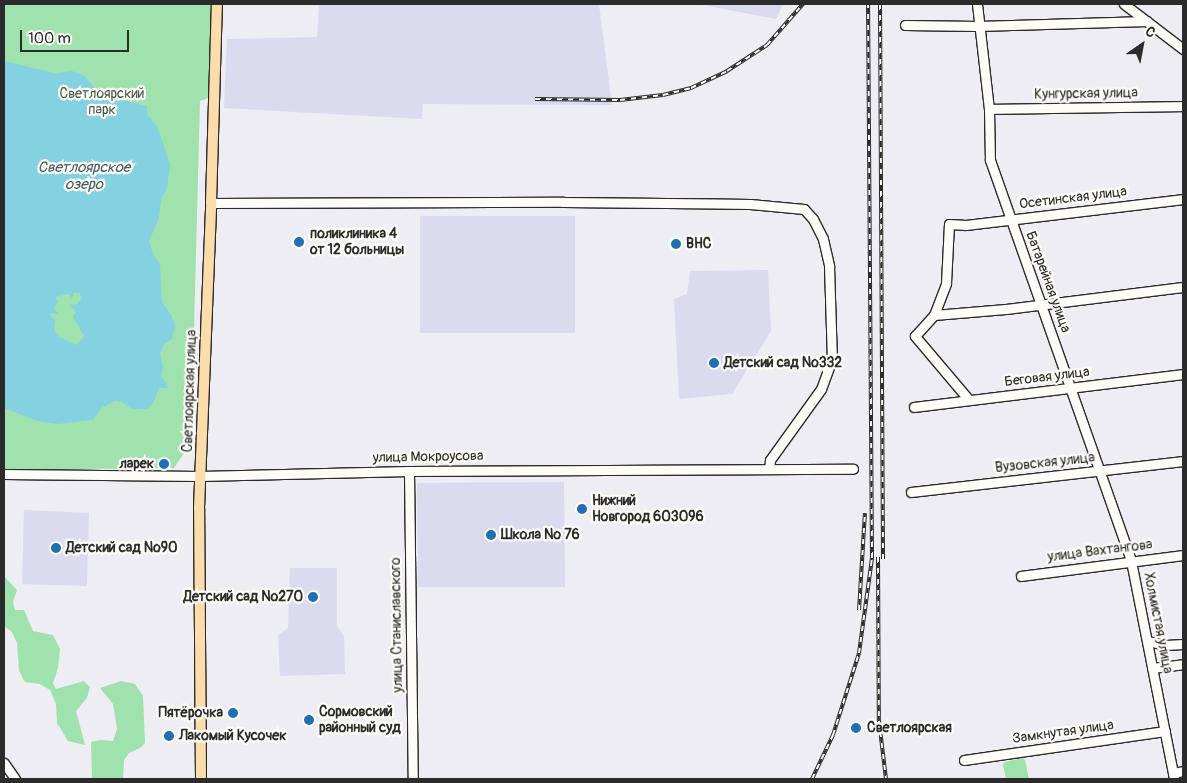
<!DOCTYPE html>
<html>
<head>
<meta charset="utf-8">
<style>
  body { margin:0 }
  #map { position:relative; width:1187px; height:783px; overflow:hidden; background:#ededf3; font-family:Pangolin,sans-serif }
  div>[style] { position:absolute }
  [style*='--x'] { left:calc(var(--x)*1px); top:calc(var(--y)*1px); width:calc(var(--w)*1px); rotate:calc(var(--a)*1deg) }
  .built>* { inset:0; background:#dadbee }
  .green>* { inset:0; background:#9fe2ad }
  .water>* { inset:0; background:#84d1e2 }
  .roads { filter:drop-shadow(1px 0 #2b2b2b) drop-shadow(-1px 0 #2b2b2b) drop-shadow(0 1px #2b2b2b) drop-shadow(0 -1px #2b2b2b) }
  .minor>* { height:9px; margin:-4.5px; padding:0 4.5px; transform-origin:4.5px; border-radius:4.5px; background:#fdfcf7 }
  .major>* { height:10px; margin:-5px; padding:0 5px; transform-origin:5px; border-radius:5px; background:#fddcac }
  .rail>* { height:4px; margin-top:-2px; transform-origin:0; background:repeating-linear-gradient(90deg,#fdfcf7 0 5.5px,#2b2b2b 0 11px); box-sizing:border-box; border-block:1px solid #2b2b2b }
  .dots>* { width:14px; height:14px; translate:-50% -50%; box-sizing:border-box; border:2px solid #fdfcf7; border-radius:50% }
  span { translate:-50% -50%; white-space:nowrap; text-align:center; line-height:1.15; -webkit-text-stroke:4.5px #fdfcf7; paint-order:stroke }
  .park-label { font-size:14px; color:#48594c }
  .street-label { font-size:14px; color:#2b2b2b }
  .poi-label { font-size:14px; color:#2b2b2b; font-weight:700 }
  .left { translate:0 -50%; text-align:left }
  .right { translate:-100% -50%; text-align:right }
  .water-label { font-size:15px; color:#465d62; font-style:italic }
  .frame { position:absolute; inset:0; border:5px solid #2b2b2b; pointer-events:none }
  .north { position:absolute; left:1117px; top:20px; width:50px; height:50px; -webkit-text-stroke:4px #fdfcf7; paint-order:stroke; rotate:33deg; font-size:14px; font-weight:700; line-height:20px; text-align:center; color:#2b2b2b }
  .north::after { content:''; display:block; margin:auto; width:18px; height:22px; background:#2b2b2b; clip-path:polygon(50% 0,100% 100%,50% 72%,0 100%) }
  .scale { position:absolute; left:20px; top:30px; width:109px; height:22px; box-sizing:border-box; border:2px solid #2b2b2b; border-top:0; padding-left:6px; font-size:15px; line-height:18px; white-space:nowrap; color:#2b2b2b; -webkit-text-stroke:4px #fdfcf7; paint-order:stroke }
</style>
</head>
<body>
<div id="map">
  <div class="built">
    <i style="clip-path:polygon(319px 4px,599px 4px,612px 105px,423px 104px,422px 119px,224px 108px,227px 39px,317px 37px)"></i>
    <i style="clip-path:polygon(697px 4px,783px 4px,776px 19px)"></i>
    <i style="clip-path:polygon(420px 216px,575px 216px,575px 333px,420px 333px)"></i>
    <i style="clip-path:polygon(768px 270px,771px 331px,732px 394px,679px 399px,674px 299px,687px 294px,690px 271px)"></i>
    <i style="clip-path:polygon(564px 482px,565px 587px,418px 587px,417px 483px)"></i>
    <i style="clip-path:polygon(24px 510px,89px 513px,87px 586px,22px 584px)"></i>
    <i style="clip-path:polygon(290px 568px,337px 568px,337px 626px,344px 636px,345px 674px,280px 676px,278px 635px,288px 628px)"></i>
  </div>
  <div class="green">
    <i style="clip-path:polygon(4px 4px,211px 4px,211px 97px,200px 101px,191px 443px,174px 468px,4px 470px)"></i>
    <i style="clip-path:polygon(4px 576px,17px 590px,13px 602px,15px 610px,24px 610px,33px 631px,53px 635px,60px 649px,58px 668px,53px 683px,56px 689px,84px 681px,90px 687px,87px 698px,76px 711px,85px 745px,68px 741px,57px 723px,56px 704px,50px 690px,40px 684px,25px 682px,19px 671px,17px 643px,12px 632px,4px 626px)"></i>
    <i style="clip-path:polygon(121px 681px,135px 684px,143px 696px,145px 743px,140px 748px,129px 753px,124px 760px,123px 779px,92px 779px,91px 742px,100px 740px,113px 741px,117px 729px,113px 704px,100px 688px)"></i>
    <i style="clip-path:polygon(1022px 758px,1025px 760px,1029px 779px,1006px 779px,1003px 765px,1005px 762px)"></i>
  </div>
  <div class="water">
    <i style="clip-path:polygon(evenodd,4px 61px,55px 73px,72px 71px,85px 76px,100px 95px,147px 106px,147px 115px,157px 126px,170px 164px,167px 188px,161px 200px,159px 218px,149px 241px,153px 254px,160px 265px,162px 302px,172px 316px,175px 326px,172px 339px,164px 344px,160px 353px,163px 367px,161px 375px,169px 388px,159px 388px,153px 403px,147px 409px,132px 409px,122px 402px,115px 401px,101px 408px,93px 420px,58px 424px,37px 421px,4px 408px,4px 61px,74px 292px,80px 293px,81px 299px,77px 304px,70px 305px,76px 312px,73px 317px,84px 336px,77px 345px,60px 337px,54px 331px,55px 320px,51px 317px,51px 313px,59px 314px,54px 308px,58px 301px,55px 297px,69px 294px,72px 299px,74px 292px)"></i>
  </div>
  <div class="roads">
    <div class="minor">
      <i style="--x:977;--y:4;--w:106;--a:83.5"></i>
      <i style="--x:989;--y:109;--w:51;--a:88.9"></i>
      <i style="--x:990;--y:160;--w:425;--a:70.6"></i>
      <i style="--x:1131;--y:561;--w:222;--a:78.8"></i>
      <i style="--x:1124;--y:4;--w:74;--a:37.3"></i>
      <i style="--x:905;--y:25;--w:73;--a:0.8"></i>
      <i style="--x:978;--y:26;--w:169;--a:-1.7"></i>
      <i style="--x:989;--y:109;--w:194;--a:-0.9"></i>
      <i style="--x:211;--y:203;--w:352;--a:-0.2"></i>
      <i style="--x:563;--y:202;--w:187;--a:0.6"></i>
      <i style="--x:750;--y:204;--w:54;--a:5.3"></i>
      <i style="--x:804;--y:209;--w:13;--a:48"></i>
      <i style="--x:813;--y:219;--w:22;--a:63"></i>
      <i style="--x:823;--y:239;--w:28;--a:77"></i>
      <i style="--x:829;--y:266;--w:93;--a:88.2"></i>
      <i style="--x:832;--y:359;--w:32;--a:110"></i>
      <i style="--x:821;--y:389;--w:87;--a:125.7"></i>
      <i style="--x:770;--y:460;--w:9;--a:96"></i>
      <i style="--x:934;--y:315;--w:72;--a:-4.8"></i>
      <i style="--x:1006;--y:309;--w:178;--a:-7.1"></i>
      <i style="--x:969;--y:400;--w:84;--a:-130.2"></i>
      <i style="--x:915;--y:336;--w:28;--a:-48"></i>
      <i style="--x:934;--y:315;--w:34;--a:-69"></i>
      <i style="--x:946;--y:283;--w:59;--a:-87.1"></i>
      <i style="--x:949;--y:224;--w:17;--a:3"></i>
      <i style="--x:966;--y:225;--w:219;--a:-6.8"></i>
      <i style="--x:914;--y:407;--w:271;--a:-7"></i>
      <i style="--x:409;--y:471;--w:308;--a:89.3"></i>
      <i style="--x:4;--y:474;--w:196;--a:0.6"></i>
      <i style="--x:200;--y:476;--w:209;--a:-1.4"></i>
      <i style="--x:409;--y:471;--w:444;--a:-0.3"></i>
      <i style="--x:911;--y:492;--w:274;--a:-6.5"></i>
      <i style="--x:1021;--y:576;--w:163;--a:-7.4"></i>
      <i style="--x:1147;--y:641;--w:19;--a:12"></i>
      <i style="--x:1166;--y:645;--w:17;--a:-3"></i>
      <i style="--x:1152;--y:668;--w:31;--a:-7"></i>
      <i style="--x:964;--y:760;--w:203;--a:-8.2"></i>
      <i style="--x:4;--y:763;--w:19;--a:55"></i>
      <i style="--x:1173;--y:773;--w:10;--a:-11"></i>
    </div>
    <div class="major">
      <i style="--x:201;--y:779;--w:271;--a:-90.4"></i>
      <i style="--x:199;--y:508;--w:305;--a:-87.7"></i>
      <i style="--x:211;--y:203;--w:199;--a:-88.3"></i>
    </div>
  </div>
  <div class="rail">
    <i style="--x:880;--y:4;--w:555;--a:89.69"></i>
    <i style="--x:535;--y:99;--w:85;--a:0.7"></i>
    <i style="--x:620;--y:100;--w:43;--a:-6.6"></i>
    <i style="--x:663;--y:95;--w:29;--a:-14"></i>
    <i style="--x:691;--y:88;--w:40;--a:-25"></i>
    <i style="--x:727;--y:71;--w:48;--a:-33"></i>
    <i style="--x:767;--y:45;--w:55;--a:-48.7"></i>
    <i style="--x:878;--y:557;--w:164;--a:89.7"></i>
    <i style="--x:879;--y:721;--w:58;--a:83.1"></i>
    <i style="--x:859;--y:610;--w:97;--a:-86.5"></i>
    <i style="--x:812;--y:779;--w:49;--a:-64.5"></i>
    <i style="--x:833;--y:735;--w:86;--a:-72.4"></i>
    <i style="--x:859;--y:653;--w:96;--a:-82.2"></i>
    <i style="--x:872;--y:558;--w:554;--a:-90.41"></i>
  </div>
  <div class="dots">
    <i style="left:299px;top:242px;background:#1f6fb2"></i>
    <i style="left:676px;top:244px;background:#1f6fb2"></i>
    <i style="left:714px;top:363px;background:#1f6fb2"></i>
    <i style="left:164px;top:464px;background:#1f6fb2"></i>
    <i style="left:582px;top:509px;background:#1f6fb2"></i>
    <i style="left:491px;top:535px;background:#1f6fb2"></i>
    <i style="left:56px;top:548px;background:#1f6fb2"></i>
    <i style="left:313px;top:597px;background:#1f6fb2"></i>
    <i style="left:233px;top:713px;background:#1f6fb2"></i>
    <i style="left:309px;top:720px;background:#1f6fb2"></i>
    <i style="left:856px;top:728px;background:#1f6fb2"></i>
    <i style="left:169px;top:736px;background:#1f6fb2"></i>
  </div>
  <div class="park-label">
    <span style="left:102px;top:102px">Светлоярский<br>парк</span>
  </div>
  <div class="street-label">
    <span style="left:1086px;top:94px;rotate:-1deg">Кунгурская улица</span>
    <span style="left:1073px;top:198px;rotate:-7deg">Осетинская улица</span>
    <span style="left:1048px;top:282px;rotate:70deg">Батарейная улица</span>
    <span style="left:1047px;top:377px;rotate:-7deg">Беговая улица</span>
    <span style="left:190px;top:391px;rotate:-88deg">Светлоярская улица</span>
    <span style="left:428px;top:457px;rotate:-1deg">улица Мокроусова</span>
    <span style="left:1045px;top:463px;rotate:-6deg">Вузовская улица</span>
    <span style="left:1100px;top:551px;rotate:-7deg">улица Вахтангова</span>
    <span style="left:1158px;top:623px;rotate:79deg">Холмистая улица</span>
    <span style="left:397px;top:625px;rotate:-91deg">улица Станиславского</span>
    <span style="left:1063px;top:732px;rotate:-8deg">Замкнутая улица</span>
  </div>
  <div class="poi-label">
    <span class="left" style="left:310px;top:242px">поликлиника 4<br>от 12 больницы</span>
    <span class="left" style="left:686px;top:244px">ВНС</span>
    <span class="left" style="left:724px;top:363px">Детский сад №332</span>
    <span class="right" style="left:154px;top:464px">ларек</span>
    <span class="left" style="left:592px;top:509px">Нижний<br>Новгород 603096</span>
    <span class="left" style="left:501px;top:535px">Школа № 76</span>
    <span class="left" style="left:66px;top:548px">Детский сад №90</span>
    <span class="right" style="left:303px;top:597px">Детский сад №270</span>
    <span class="left" style="left:319px;top:720px">Сормовский<br>районный суд</span>
    <span class="right" style="left:223px;top:713px">Пятёрочка</span>
    <span class="left" style="left:867px;top:728px">Светлоярская</span>
    <span class="left" style="left:179px;top:736px">Лакомый Кусочек</span>
  </div>
  <div class="water-label">
    <span style="left:84px;top:176px">Светлоярское<br>озеро</span>
  </div>
  <div class="frame"></div>
  <div class="north">С</div>
  <div class="scale">100 m</div>
</div>
</body>
</html>
